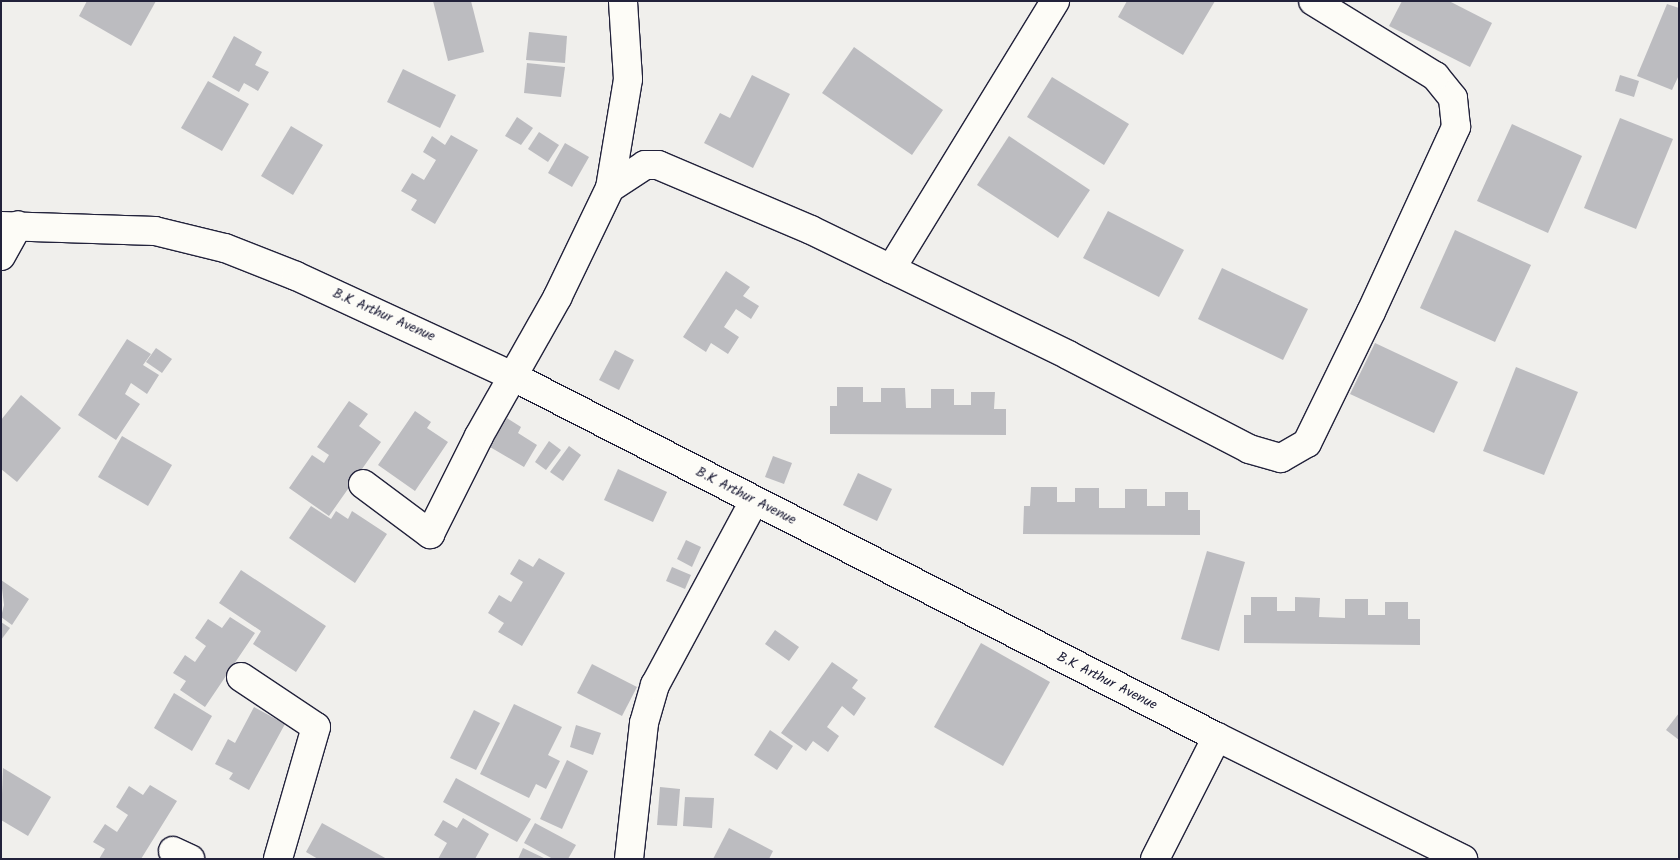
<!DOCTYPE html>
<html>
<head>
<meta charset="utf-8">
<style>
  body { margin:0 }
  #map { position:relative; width:1680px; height:860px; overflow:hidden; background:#f0efec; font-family:Kalam,sans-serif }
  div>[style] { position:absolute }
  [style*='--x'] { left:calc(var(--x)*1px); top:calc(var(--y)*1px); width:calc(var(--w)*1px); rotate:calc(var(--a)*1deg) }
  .building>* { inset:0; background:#bcbcc0 }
  .roads { filter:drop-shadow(1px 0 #22223b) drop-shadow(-1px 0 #22223b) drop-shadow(0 1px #22223b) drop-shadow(0 -1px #22223b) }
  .minor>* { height:28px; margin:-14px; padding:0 14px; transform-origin:14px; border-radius:14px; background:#fdfcf7 }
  span { translate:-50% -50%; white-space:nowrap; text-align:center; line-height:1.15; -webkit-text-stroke:4px #fdfcf7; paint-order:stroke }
  .street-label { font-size:14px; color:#22223b }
  .frame { position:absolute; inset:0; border:2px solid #22223b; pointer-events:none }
</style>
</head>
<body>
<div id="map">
  <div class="building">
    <i style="clip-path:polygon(87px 1px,156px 1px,131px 46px,79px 16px)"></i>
    <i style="clip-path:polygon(433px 1px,471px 1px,484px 52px,448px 61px)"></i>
    <i style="clip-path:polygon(1127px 1px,1215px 1px,1183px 55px,1118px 17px)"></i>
    <i style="clip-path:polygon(1402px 1px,1449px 1px,1492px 23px,1470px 67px,1389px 26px)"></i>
    <i style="clip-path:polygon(1667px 4px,1679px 8px,1679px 75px,1672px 90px,1637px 76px)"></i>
    <i style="clip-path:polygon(529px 32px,567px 36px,565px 63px,526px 60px)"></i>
    <i style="clip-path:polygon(234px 36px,262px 52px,255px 65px,269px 72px,258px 91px,244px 83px,239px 92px,212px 77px)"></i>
    <i style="clip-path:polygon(854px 47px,943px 110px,912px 155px,822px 93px)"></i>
    <i style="clip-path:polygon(527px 63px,565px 67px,561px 97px,524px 93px)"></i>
    <i style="clip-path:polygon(403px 69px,456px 95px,440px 128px,387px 102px)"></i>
    <i style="clip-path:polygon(752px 75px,790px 94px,753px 168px,704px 143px,720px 113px,730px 118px)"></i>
    <i style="clip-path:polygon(1620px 75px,1639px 81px,1634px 97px,1615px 91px)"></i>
    <i style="clip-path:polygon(1052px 77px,1129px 124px,1104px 165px,1027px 117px)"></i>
    <i style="clip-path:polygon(208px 81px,249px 104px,222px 151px,181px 128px)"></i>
    <i style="clip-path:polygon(517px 117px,533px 128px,521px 145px,505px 136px)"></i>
    <i style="clip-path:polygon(1620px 118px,1673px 139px,1636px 229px,1584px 208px)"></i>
    <i style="clip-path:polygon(1512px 124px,1582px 156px,1548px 233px,1477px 201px)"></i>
    <i style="clip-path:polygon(291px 126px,323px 145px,293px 195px,261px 176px)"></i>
    <i style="clip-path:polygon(539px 132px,559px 145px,548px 162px,528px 149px)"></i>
    <i style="clip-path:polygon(451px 135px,478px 150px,435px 224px,411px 210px,417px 200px,401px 191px,412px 173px,424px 180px,436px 160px,423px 152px,432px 136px,445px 145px)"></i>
    <i style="clip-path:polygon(1009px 136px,1090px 190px,1058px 238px,977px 185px)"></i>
    <i style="clip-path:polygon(565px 143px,589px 157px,572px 187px,548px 173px)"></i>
    <i style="clip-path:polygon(1108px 211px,1184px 250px,1159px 297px,1083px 258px)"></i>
    <i style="clip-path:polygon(1455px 230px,1531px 265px,1495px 342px,1420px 308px)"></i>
    <i style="clip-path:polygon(1222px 268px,1308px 309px,1283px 360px,1198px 319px)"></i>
    <i style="clip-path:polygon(726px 271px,750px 287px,743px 296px,759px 306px,751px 319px,736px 309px,724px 327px,739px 337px,728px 354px,711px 343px,706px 352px,683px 337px)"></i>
    <i style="clip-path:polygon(127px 339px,151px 354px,143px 365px,159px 375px,147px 394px,131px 383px,125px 394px,140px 404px,116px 440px,78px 415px)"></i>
    <i style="clip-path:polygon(1375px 343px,1458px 382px,1434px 433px,1350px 394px)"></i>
    <i style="clip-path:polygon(156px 348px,172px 359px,162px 373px,146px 362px)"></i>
    <i style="clip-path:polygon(615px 350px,634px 360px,619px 390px,599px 380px)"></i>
    <i style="clip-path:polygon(1516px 367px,1578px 392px,1544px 475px,1483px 451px)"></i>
    <i style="clip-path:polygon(837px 387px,863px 387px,863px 402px,881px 402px,881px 388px,905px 388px,906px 408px,931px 408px,931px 389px,954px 389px,954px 405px,971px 405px,971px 392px,995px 392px,994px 409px,1006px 409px,1006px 435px,830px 434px,830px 406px,837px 406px)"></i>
    <i style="clip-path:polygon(21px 395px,61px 428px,17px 482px,1px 469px,1px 420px)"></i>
    <i style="clip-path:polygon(349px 401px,368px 414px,359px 426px,381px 442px,329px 516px,289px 488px,312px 455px,324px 463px,329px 455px,317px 447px)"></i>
    <i style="clip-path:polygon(415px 411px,431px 422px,427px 428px,448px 442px,415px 491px,378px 465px)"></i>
    <i style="clip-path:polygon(507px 418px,521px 427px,518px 433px,537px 445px,524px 467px,490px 447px)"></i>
    <i style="clip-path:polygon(122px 436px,172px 465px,148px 506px,98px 477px)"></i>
    <i style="clip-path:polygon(549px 441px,561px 450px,546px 470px,535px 462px)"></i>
    <i style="clip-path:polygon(569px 446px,581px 455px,563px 481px,550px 472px)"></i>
    <i style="clip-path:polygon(773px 456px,792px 463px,784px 484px,765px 477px)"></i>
    <i style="clip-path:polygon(618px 469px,667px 492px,653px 522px,604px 500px)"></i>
    <i style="clip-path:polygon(858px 473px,892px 489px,877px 521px,843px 505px)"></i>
    <i style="clip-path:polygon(1031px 487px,1057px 487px,1057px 502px,1075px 502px,1075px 488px,1099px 488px,1099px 508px,1125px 508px,1125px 489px,1147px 489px,1147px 506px,1165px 506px,1165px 492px,1188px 492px,1188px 510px,1200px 510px,1200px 535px,1023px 534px,1024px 506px,1030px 506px)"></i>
    <i style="clip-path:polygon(311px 506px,331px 519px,336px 511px,348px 519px,352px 511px,387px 534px,355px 583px,289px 538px)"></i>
    <i style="clip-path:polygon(686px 540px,701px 547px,692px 567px,677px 559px)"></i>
    <i style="clip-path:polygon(1207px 551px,1245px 562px,1219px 651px,1181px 639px)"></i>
    <i style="clip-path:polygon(539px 558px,565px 573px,522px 646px,498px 632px,504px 623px,488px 613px,499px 595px,511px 602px,523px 582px,510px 574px,519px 559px,533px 567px)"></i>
    <i style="clip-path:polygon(672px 567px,691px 575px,685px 589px,666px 581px)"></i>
    <i style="clip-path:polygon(241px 570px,326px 626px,296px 672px,253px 644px,261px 631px,219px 603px)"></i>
    <i style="clip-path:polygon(1px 580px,29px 599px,12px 625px,1px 617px,4px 605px)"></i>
    <i style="clip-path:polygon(1251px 597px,1277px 597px,1277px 611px,1295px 611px,1295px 597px,1320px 598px,1319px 617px,1345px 618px,1345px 599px,1368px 599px,1368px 615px,1385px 615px,1385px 602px,1408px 602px,1408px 619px,1420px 619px,1420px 645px,1244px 643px,1244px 615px,1251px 615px)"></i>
    <i style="clip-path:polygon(230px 617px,255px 633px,205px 707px,180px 690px,186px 681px,173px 673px,185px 655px,195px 662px,206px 646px,195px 638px,208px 619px,222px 628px)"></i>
    <i style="clip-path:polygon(1px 622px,10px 628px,1px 640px)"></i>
    <i style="clip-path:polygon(775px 630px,799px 647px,789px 661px,765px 644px)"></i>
    <i style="clip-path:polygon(981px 643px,1050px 682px,1003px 766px,934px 727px)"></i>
    <i style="clip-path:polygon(832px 662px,858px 680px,852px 688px,866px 698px,854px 716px,842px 706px,827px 727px,839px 736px,828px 752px,813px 741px,806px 751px,781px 733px)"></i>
    <i style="clip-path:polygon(592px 664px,637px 687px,622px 716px,577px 693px)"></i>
    <i style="clip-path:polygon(174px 693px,212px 716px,192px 751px,154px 728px)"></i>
    <i style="clip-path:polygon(514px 704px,562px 727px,548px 755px,560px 761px,546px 789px,536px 784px,529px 798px,480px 774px)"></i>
    <i style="clip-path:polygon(254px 707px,285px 724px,249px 790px,229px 779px,233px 773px,215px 764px,228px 739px,235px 743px)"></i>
    <i style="clip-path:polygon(474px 710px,500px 723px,476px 770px,450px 758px)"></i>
    <i style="clip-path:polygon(1679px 713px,1679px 740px,1666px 730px)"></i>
    <i style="clip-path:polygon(576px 725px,601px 733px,593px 755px,570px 747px)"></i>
    <i style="clip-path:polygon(770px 730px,793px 746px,777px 770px,754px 755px)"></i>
    <i style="clip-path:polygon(567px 760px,588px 771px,562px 829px,540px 819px)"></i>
    <i style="clip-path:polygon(3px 768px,51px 797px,28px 836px,1px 820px)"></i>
    <i style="clip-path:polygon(456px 778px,531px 819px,517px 842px,443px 802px)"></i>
    <i style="clip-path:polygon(150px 785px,177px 801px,141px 859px,99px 859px,105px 849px,93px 842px,105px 824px,117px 832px,128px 815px,116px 807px,129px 786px,143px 795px)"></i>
    <i style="clip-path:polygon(660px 787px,680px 789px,677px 826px,657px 825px)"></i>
    <i style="clip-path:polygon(685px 797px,714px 798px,712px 828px,683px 826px)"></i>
    <i style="clip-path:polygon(463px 818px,489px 834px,475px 859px,438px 859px,447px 843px,434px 835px,443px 820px,457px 828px)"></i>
    <i style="clip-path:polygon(322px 823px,387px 859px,318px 859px,306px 852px)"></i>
    <i style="clip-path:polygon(535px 823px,576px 845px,568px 859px,553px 859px,524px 843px)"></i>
    <i style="clip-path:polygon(729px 828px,773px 851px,769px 859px,713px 859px)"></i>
    <i style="clip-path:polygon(523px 848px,546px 859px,518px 859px)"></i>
  </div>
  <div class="roads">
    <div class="minor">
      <i style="--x:610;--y:188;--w:42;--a:-33.3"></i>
      <i style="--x:645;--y:165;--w:13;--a:0"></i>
      <i style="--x:658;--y:165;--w:166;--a:23"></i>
      <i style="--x:811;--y:230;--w:286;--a:25.9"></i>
      <i style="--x:1068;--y:355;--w:204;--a:27.4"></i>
      <i style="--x:1249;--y:449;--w:33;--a:16"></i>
      <i style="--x:1281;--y:458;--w:30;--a:-30"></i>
      <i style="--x:1307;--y:443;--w:146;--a:-64"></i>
      <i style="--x:1371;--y:312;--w:204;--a:-65.3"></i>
      <i style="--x:1456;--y:127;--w:29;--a:-96"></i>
      <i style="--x:1453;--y:98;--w:28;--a:-129"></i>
      <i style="--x:1435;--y:76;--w:143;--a:-148.4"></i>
      <i style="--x:1;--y:226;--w:154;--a:1.9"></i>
      <i style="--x:155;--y:231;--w:72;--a:13.7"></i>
      <i style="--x:225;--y:248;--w:76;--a:21.5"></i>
      <i style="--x:296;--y:276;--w:238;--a:24.8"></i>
      <i style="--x:512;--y:376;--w:792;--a:27.12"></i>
      <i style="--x:1217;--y:737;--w:275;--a:26.4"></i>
      <i style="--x:1;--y:256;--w:35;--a:-61"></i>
      <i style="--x:891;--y:269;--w:314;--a:-58.5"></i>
      <i style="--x:363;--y:484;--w:84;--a:36.7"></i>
      <i style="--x:430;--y:534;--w:110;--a:-63.4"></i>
      <i style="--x:479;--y:436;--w:159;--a:-60.5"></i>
      <i style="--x:557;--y:298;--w:122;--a:-64.3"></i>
      <i style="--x:610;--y:188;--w:110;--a:-80.6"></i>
      <i style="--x:628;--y:79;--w:78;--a:-93.7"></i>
      <i style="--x:241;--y:677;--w:90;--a:33.7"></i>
      <i style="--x:316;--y:727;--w:137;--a:106.1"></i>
      <i style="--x:173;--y:851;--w:19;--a:25"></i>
      <i style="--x:629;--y:859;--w:137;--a:-83.7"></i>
      <i style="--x:644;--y:723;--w:40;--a:-74"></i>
      <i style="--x:655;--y:685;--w:209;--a:-61.7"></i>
      <i style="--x:1155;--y:859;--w:137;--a:-63.1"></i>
    </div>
  </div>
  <div class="street-label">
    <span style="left:384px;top:315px;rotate:24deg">B.K Arthur Avenue</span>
    <span style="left:746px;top:496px;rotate:27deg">B.K Arthur Avenue</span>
    <span style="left:1107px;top:681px;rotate:27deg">B.K Arthur Avenue</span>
  </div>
  <div class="frame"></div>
</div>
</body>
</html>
